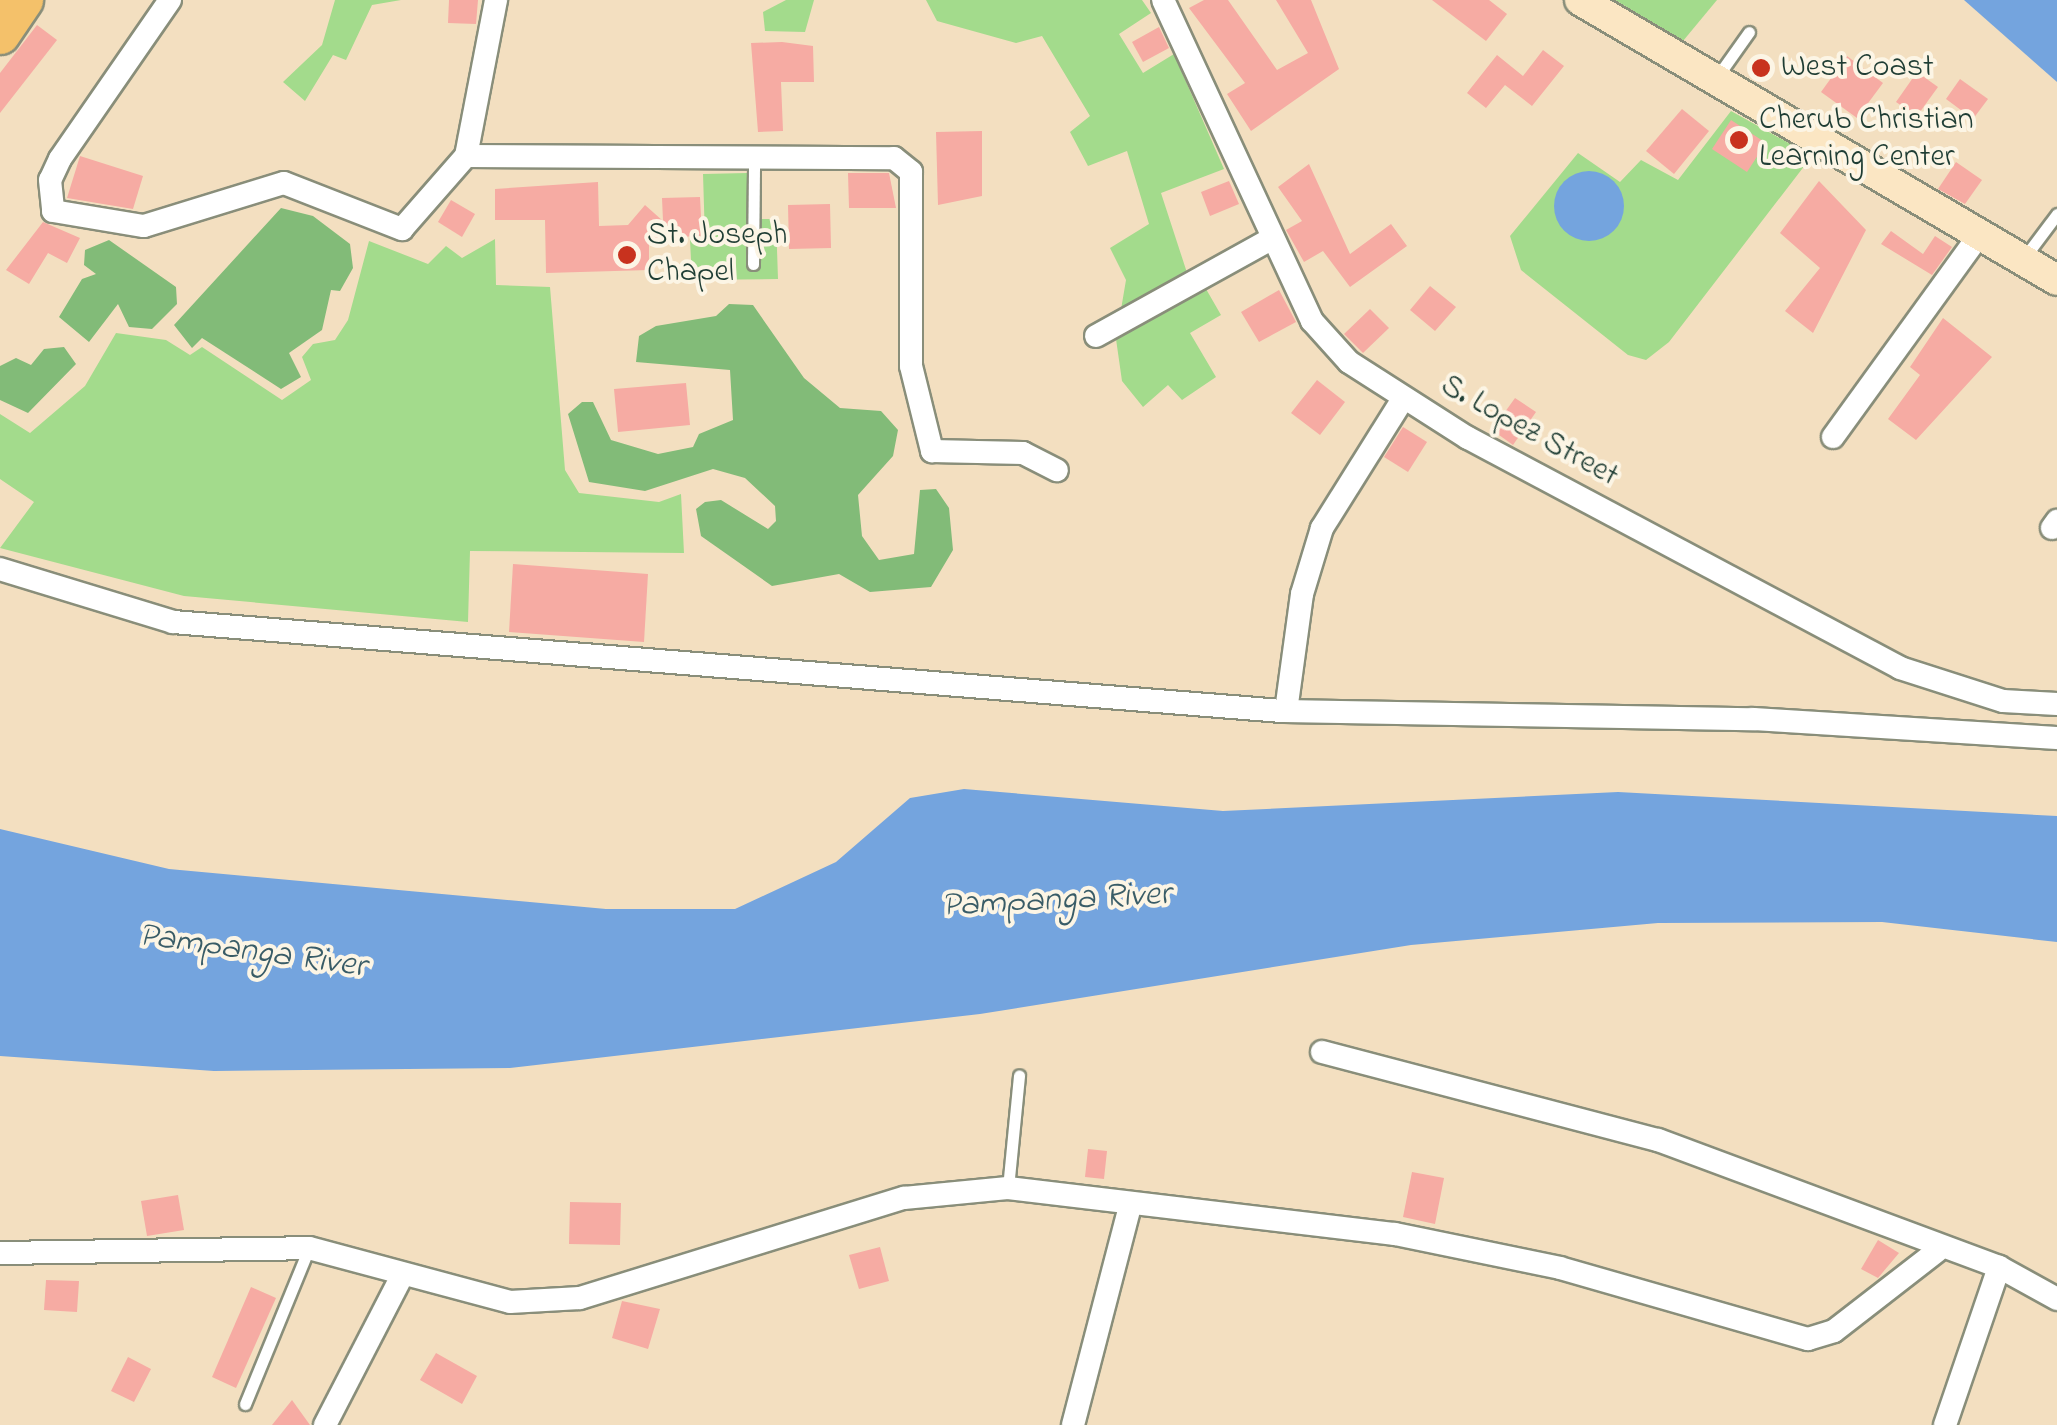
<!DOCTYPE html>
<html>
<head>
<meta charset="utf-8">
<style>
  body { margin:0 }
  #map { position:relative; width:2057px; height:1425px; overflow:hidden; background:#f3dfc0; font-family:"Indie Flower",sans-serif }
  div>[style] { position:absolute }
  [style*='--x'] { left:calc(var(--x)*1px); top:calc(var(--y)*1px); width:calc(var(--w)*1px); rotate:calc(var(--a)*1deg) }
  .green>* { inset:0; background:#a3db8c }
  .forest>* { inset:0; background:#82bb78 }
  .water>* { inset:0; background:#74a4de }
  .round { border-radius:50% }
  .building>* { inset:0; background:#f6aba3 }
  .roads { filter:drop-shadow(2px 0 #898e7a) drop-shadow(-2px 0 #898e7a) drop-shadow(0 2px #898e7a) drop-shadow(0 -2px #898e7a) }
  .lane>* { height:11px; margin:-5.5px; padding:0 5.5px; transform-origin:5.5px; border-radius:5.5px; background:#fff }
  .street>* { height:22px; margin:-11px; padding:0 11px; transform-origin:11px; border-radius:11px; background:#fff }
  .secondary>* { height:30px; margin:-15px; padding:0 15px; transform-origin:15px; border-radius:15px; background:#fbe6c3 }
  .highway>* { height:40px; margin:-20px; padding:0 20px; transform-origin:20px; border-radius:20px; background:#f4c16a }
  .dots>* { width:28px; height:28px; translate:-50% -50%; box-sizing:border-box; border:5px solid #fcf5e5; border-radius:50% }
  span { translate:-50% -50%; white-space:nowrap; text-align:center; line-height:1.15; -webkit-text-stroke:8px #fcf5e5; paint-order:stroke }
  .poi-label { font-size:32px; color:#1f3d34 }
  .left { translate:0 -50%; text-align:left }
  .street-label { font-size:32px; color:#1f3d34 }
  .water-label { font-size:35px; color:#395c67; font-style:italic }
</style>
</head>
<body>
<div id="map">
  <div class="green">
    <i style="clip-path:polygon(335px 0,401px 0,372px 5px,346px 60px,333px 55px,305px 101px,283px 82px,322px 45px)"></i>
    <i style="clip-path:polygon(786px 0,814px 0,805px 32px,765px 31px,763px 12px)"></i>
    <i style="clip-path:polygon(926px 0,1142px 0,1151px 13px,1119px 34px,1143px 73px,1174px 54px,1224px 169px,1161px 193px,1191px 285px,1202px 282px,1221px 315px,1190px 333px,1216px 377px,1182px 400px,1168px 385px,1143px 407px,1122px 381px,1116px 339px,1126px 280px,1110px 248px,1149px 224px,1127px 151px,1088px 166px,1070px 132px,1090px 116px,1042px 36px,1016px 43px,937px 21px)"></i>
    <i style="clip-path:polygon(1615px 0,1717px 0,1683px 41px)"></i>
    <i style="clip-path:polygon(1731px 111px,1812px 156px,1669px 342px,1646px 360px,1628px 355px,1521px 270px,1510px 236px,1578px 153px,1620px 182px,1641px 160px,1678px 180px)"></i>
    <i style="clip-path:polygon(747px 173px,748px 219px,776px 219px,778px 279px,692px 280px,690px 240px,705px 239px,703px 174px)"></i>
    <i style="clip-path:polygon(495px 239px,496px 285px,550px 287px,565px 470px,579px 493px,659px 502px,681px 494px,684px 553px,470px 551px,468px 622px,184px 596px,0 548px,34px 502px,0 479px,0 414px,30px 433px,85px 386px,116px 333px,166px 340px,190px 355px,202px 347px,282px 400px,311px 380px,302px 357px,313px 344px,335px 340px,348px 320px,369px 241px,428px 264px,446px 246px,462px 258px)"></i>
  </div>
  <div class="forest">
    <i style="clip-path:polygon(281px 208px,313px 216px,350px 244px,353px 268px,340px 291px,331px 290px,322px 330px,289px 353px,301px 377px,281px 389px,202px 338px,192px 348px,174px 325px)"></i>
    <i style="clip-path:polygon(109px 240px,176px 287px,177px 304px,152px 329px,129px 327px,118px 304px,89px 342px,59px 317px,82px 279px,96px 274px,84px 265px,85px 250px)"></i>
    <i style="clip-path:polygon(729px 304px,753px 305px,804px 378px,840px 408px,881px 411px,898px 430px,893px 456px,858px 495px,862px 536px,879px 560px,914px 554px,920px 490px,936px 489px,949px 508px,953px 550px,931px 587px,870px 592px,839px 574px,772px 586px,701px 536px,696px 509px,705px 502px,721px 500px,768px 529px,776px 521px,775px 506px,745px 478px,713px 469px,645px 491px,589px 482px,568px 414px,582px 402px,593px 402px,611px 440px,658px 454px,693px 447px,699px 434px,733px 420px,730px 370px,636px 362px,639px 336px,656px 326px,716px 316px)"></i>
    <i style="clip-path:polygon(64px 347px,76px 364px,28px 413px,0 400px,0 366px,16px 358px,31px 365px,44px 349px)"></i>
  </div>
  <div class="water">
    <i style="clip-path:polygon(1964px 0,2057px 0,2057px 82px)"></i>
    <i class="round" style="left:1554px;top:171px;width:70px;height:70px"></i>
    <i style="clip-path:polygon(964px 789px,1223px 811px,1618px 792px,2057px 816px,2057px 942px,1882px 922px,1658px 923px,1411px 945px,980px 1014px,510px 1068px,214px 1071px,0 1056px,0 829px,169px 869px,606px 909px,735px 909px,836px 862px,910px 798px)"></i>
  </div>
  <div class="building">
    <i style="clip-path:polygon(449px 0,478px 0,476px 24px,448px 23px)"></i>
    <i style="clip-path:polygon(1204px 0,1228px 0,1277px 70px,1308px 53px,1276px 0,1311px 0,1339px 69px,1251px 131px,1227px 94px,1245px 83px,1189px 8px)"></i>
    <i style="clip-path:polygon(1432px 0,1489px 0,1507px 14px,1486px 41px)"></i>
    <i style="clip-path:polygon(37px 25px,57px 40px,0 113px,0 73px)"></i>
    <i style="clip-path:polygon(1159px 27px,1169px 48px,1143px 62px,1132px 42px)"></i>
    <i style="clip-path:polygon(782px 42px,813px 46px,814px 82px,781px 82px,783px 131px,758px 132px,751px 43px)"></i>
    <i style="clip-path:polygon(1543px 50px,1564px 66px,1532px 106px,1505px 85px,1486px 108px,1467px 93px,1497px 55px,1523px 76px)"></i>
    <i style="clip-path:polygon(1847px 56px,1883px 83px,1857px 118px,1821px 92px)"></i>
    <i style="clip-path:polygon(1917px 72px,1938px 87px,1917px 116px,1896px 102px)"></i>
    <i style="clip-path:polygon(1960px 79px,1988px 99px,1973px 119px,1946px 99px)"></i>
    <i style="clip-path:polygon(1682px 109px,1709px 131px,1674px 174px,1646px 151px)"></i>
    <i style="clip-path:polygon(1731px 120px,1766px 143px,1747px 172px,1712px 149px)"></i>
    <i style="clip-path:polygon(982px 131px,982px 196px,938px 205px,936px 132px)"></i>
    <i style="clip-path:polygon(80px 156px,143px 176px,133px 209px,67px 198px)"></i>
    <i style="clip-path:polygon(1956px 162px,1982px 180px,1965px 204px,1938px 189px)"></i>
    <i style="clip-path:polygon(1309px 164px,1350px 254px,1391px 224px,1407px 246px,1350px 287px,1323px 251px,1304px 262px,1286px 230px,1302px 221px,1278px 187px)"></i>
    <i style="clip-path:polygon(848px 173px,889px 173px,896px 208px,849px 208px)"></i>
    <i style="clip-path:polygon(1229px 181px,1239px 204px,1210px 216px,1201px 192px)"></i>
    <i style="clip-path:polygon(1819px 181px,1866px 230px,1813px 333px,1785px 311px,1820px 268px,1780px 233px)"></i>
    <i style="clip-path:polygon(598px 182px,599px 226px,628px 225px,645px 205px,663px 221px,662px 198px,700px 197px,702px 236px,649px 238px,649px 270px,546px 273px,545px 220px,495px 220px,495px 189px)"></i>
    <i style="clip-path:polygon(451px 200px,475px 214px,462px 237px,438px 222px)"></i>
    <i style="clip-path:polygon(830px 204px,831px 248px,789px 249px,788px 205px)"></i>
    <i style="clip-path:polygon(43px 222px,80px 238px,67px 263px,48px 253px,29px 284px,6px 270px)"></i>
    <i style="clip-path:polygon(1891px 231px,1923px 254px,1935px 236px,1952px 247px,1932px 275px,1881px 244px)"></i>
    <i style="clip-path:polygon(1430px 286px,1456px 307px,1435px 331px,1410px 310px)"></i>
    <i style="clip-path:polygon(1279px 290px,1296px 322px,1259px 342px,1241px 312px)"></i>
    <i style="clip-path:polygon(1370px 309px,1389px 328px,1363px 353px,1344px 334px)"></i>
    <i style="clip-path:polygon(1943px 318px,1992px 357px,1916px 440px,1888px 419px,1920px 375px,1910px 367px)"></i>
    <i style="clip-path:polygon(1317px 380px,1345px 402px,1320px 435px,1291px 413px)"></i>
    <i style="clip-path:polygon(686px 383px,690px 425px,618px 432px,614px 389px)"></i>
    <i style="clip-path:polygon(1515px 398px,1536px 412px,1513px 445px,1492px 430px)"></i>
    <i style="clip-path:polygon(1403px 427px,1427px 442px,1408px 472px,1384px 457px)"></i>
    <i style="clip-path:polygon(513px 564px,648px 574px,644px 642px,509px 632px)"></i>
    <i style="clip-path:polygon(1088px 1149px,1107px 1151px,1104px 1179px,1085px 1177px)"></i>
    <i style="clip-path:polygon(1412px 1172px,1444px 1178px,1435px 1224px,1403px 1217px)"></i>
    <i style="clip-path:polygon(178px 1195px,184px 1230px,147px 1236px,141px 1201px)"></i>
    <i style="clip-path:polygon(570px 1202px,621px 1203px,620px 1245px,569px 1244px)"></i>
    <i style="clip-path:polygon(1878px 1240px,1899px 1253px,1878px 1278px,1861px 1269px)"></i>
    <i style="clip-path:polygon(880px 1247px,889px 1281px,859px 1289px,849px 1255px)"></i>
    <i style="clip-path:polygon(46px 1280px,79px 1281px,77px 1312px,44px 1310px)"></i>
    <i style="clip-path:polygon(251px 1287px,276px 1298px,236px 1388px,212px 1377px)"></i>
    <i style="clip-path:polygon(622px 1301px,660px 1309px,648px 1349px,612px 1338px)"></i>
    <i style="clip-path:polygon(436px 1353px,477px 1376px,462px 1404px,420px 1380px)"></i>
    <i style="clip-path:polygon(128px 1357px,151px 1369px,134px 1402px,111px 1391px)"></i>
    <i style="clip-path:polygon(292px 1400px,310px 1425px,272px 1425px)"></i>
  </div>
  <div class="roads">
    <div class="lane">
      <i style="--x:1717;--y:77;--w:55;--a:-54.6"></i>
      <i style="--x:2024;--y:258;--w:55;--a:-53.1"></i>
      <i style="--x:753;--y:264;--w:103;--a:-89.4"></i>
      <i style="--x:1008;--y:1188;--w:113;--a:-84.4"></i>
      <i style="--x:245;--y:1404;--w:169;--a:-67.7"></i>
    </div>
    <div class="street">
      <i style="--x:170;--y:0;--w:193;--a:124.7"></i>
      <i style="--x:60;--y:159;--w:23;--a:115"></i>
      <i style="--x:50;--y:180;--w:31;--a:84"></i>
      <i style="--x:53;--y:211;--w:92;--a:9.4"></i>
      <i style="--x:144;--y:226;--w:146;--a:-17.1"></i>
      <i style="--x:284;--y:183;--w:127;--a:21.3"></i>
      <i style="--x:402;--y:229;--w:97;--a:-48.8"></i>
      <i style="--x:466;--y:156;--w:428;--a:0.3"></i>
      <i style="--x:894;--y:158;--w:22;--a:39"></i>
      <i style="--x:911;--y:172;--w:194;--a:90"></i>
      <i style="--x:911;--y:366;--w:88;--a:76.1"></i>
      <i style="--x:932;--y:451;--w:91;--a:1.3"></i>
      <i style="--x:1023;--y:453;--w:38;--a:27"></i>
      <i style="--x:1163;--y:0;--w:354;--a:65.1"></i>
      <i style="--x:1312;--y:321;--w:55;--a:47.9"></i>
      <i style="--x:1349;--y:362;--w:141;--a:32.6"></i>
      <i style="--x:1468;--y:438;--w:489;--a:28"></i>
      <i style="--x:1900;--y:668;--w:108;--a:17.8"></i>
      <i style="--x:2003;--y:701;--w:54;--a:3.2"></i>
      <i style="--x:466;--y:156;--w:159;--a:-79.1"></i>
      <i style="--x:1096;--y:336;--w:200;--a:-29"></i>
      <i style="--x:1833;--y:437;--w:249;--a:-54.1"></i>
      <i style="--x:2052;--y:528;--w:9;--a:-54"></i>
      <i style="--x:0;--y:569;--w:181;--a:17"></i>
      <i style="--x:173;--y:622;--w:1112;--a:4.59"></i>
      <i style="--x:1281;--y:711;--w:472;--a:1"></i>
      <i style="--x:1753;--y:719;--w:305;--a:3.6"></i>
      <i style="--x:1286;--y:711;--w:118;--a:-82.2"></i>
      <i style="--x:1302;--y:594;--w:69;--a:-73.1"></i>
      <i style="--x:1322;--y:528;--w:152;--a:-57.9"></i>
      <i style="--x:1322;--y:1052;--w:347;--a:14.7"></i>
      <i style="--x:1658;--y:1140;--w:364;--a:20.4"></i>
      <i style="--x:1999;--y:1267;--w:66;--a:28.9"></i>
      <i style="--x:0;--y:1253;--w:309;--a:-0.9"></i>
      <i style="--x:309;--y:1248;--w:208;--a:15"></i>
      <i style="--x:510;--y:1302;--w:70;--a:-3.3"></i>
      <i style="--x:580;--y:1298;--w:339;--a:-17.2"></i>
      <i style="--x:904;--y:1198;--w:104;--a:-5.5"></i>
      <i style="--x:1008;--y:1188;--w:390;--a:6.8"></i>
      <i style="--x:1395;--y:1234;--w:168;--a:11.6"></i>
      <i style="--x:1560;--y:1268;--w:258;--a:16"></i>
      <i style="--x:1808;--y:1339;--w:27;--a:-17"></i>
      <i style="--x:1834;--y:1331;--w:130;--a:-37.8"></i>
      <i style="--x:325;--y:1425;--w:165;--a:-62.7"></i>
      <i style="--x:1073;--y:1425;--w:229;--a:-75.4"></i>
      <i style="--x:1945;--y:1425;--w:167;--a:-71.1"></i>
    </div>
    <div class="secondary">
      <i style="--x:1580;--y:0;--w:553;--a:30.41"></i>
    </div>
    <div class="highway">
      <i style="--x:0;--y:34;--w:41;--a:-55.9"></i>
    </div>
  </div>
  <div class="dots">
    <i style="left:1761px;top:68px;background:#c8321e"></i>
    <i style="left:1739px;top:140px;background:#c8321e"></i>
    <i style="left:627px;top:255px;background:#c8321e"></i>
  </div>
  <div class="poi-label">
    <span class="left" style="left:1781px;top:68px">West Coast</span>
    <span class="left" style="left:1759px;top:140px">Cherub Christian<br>Learning Center</span>
    <span class="left" style="left:647px;top:255px">St. Joseph<br>Chapel</span>
  </div>
  <div class="street-label">
    <span style="left:1529px;top:432px;rotate:29deg">S. Lopez Street</span>
  </div>
  <div class="water-label">
    <span style="left:1056px;top:901px;rotate:-3deg">Pampanga River</span>
    <span style="left:252px;top:952px;rotate:8deg">Pampanga River</span>
  </div>
</div>
</body>
</html>
